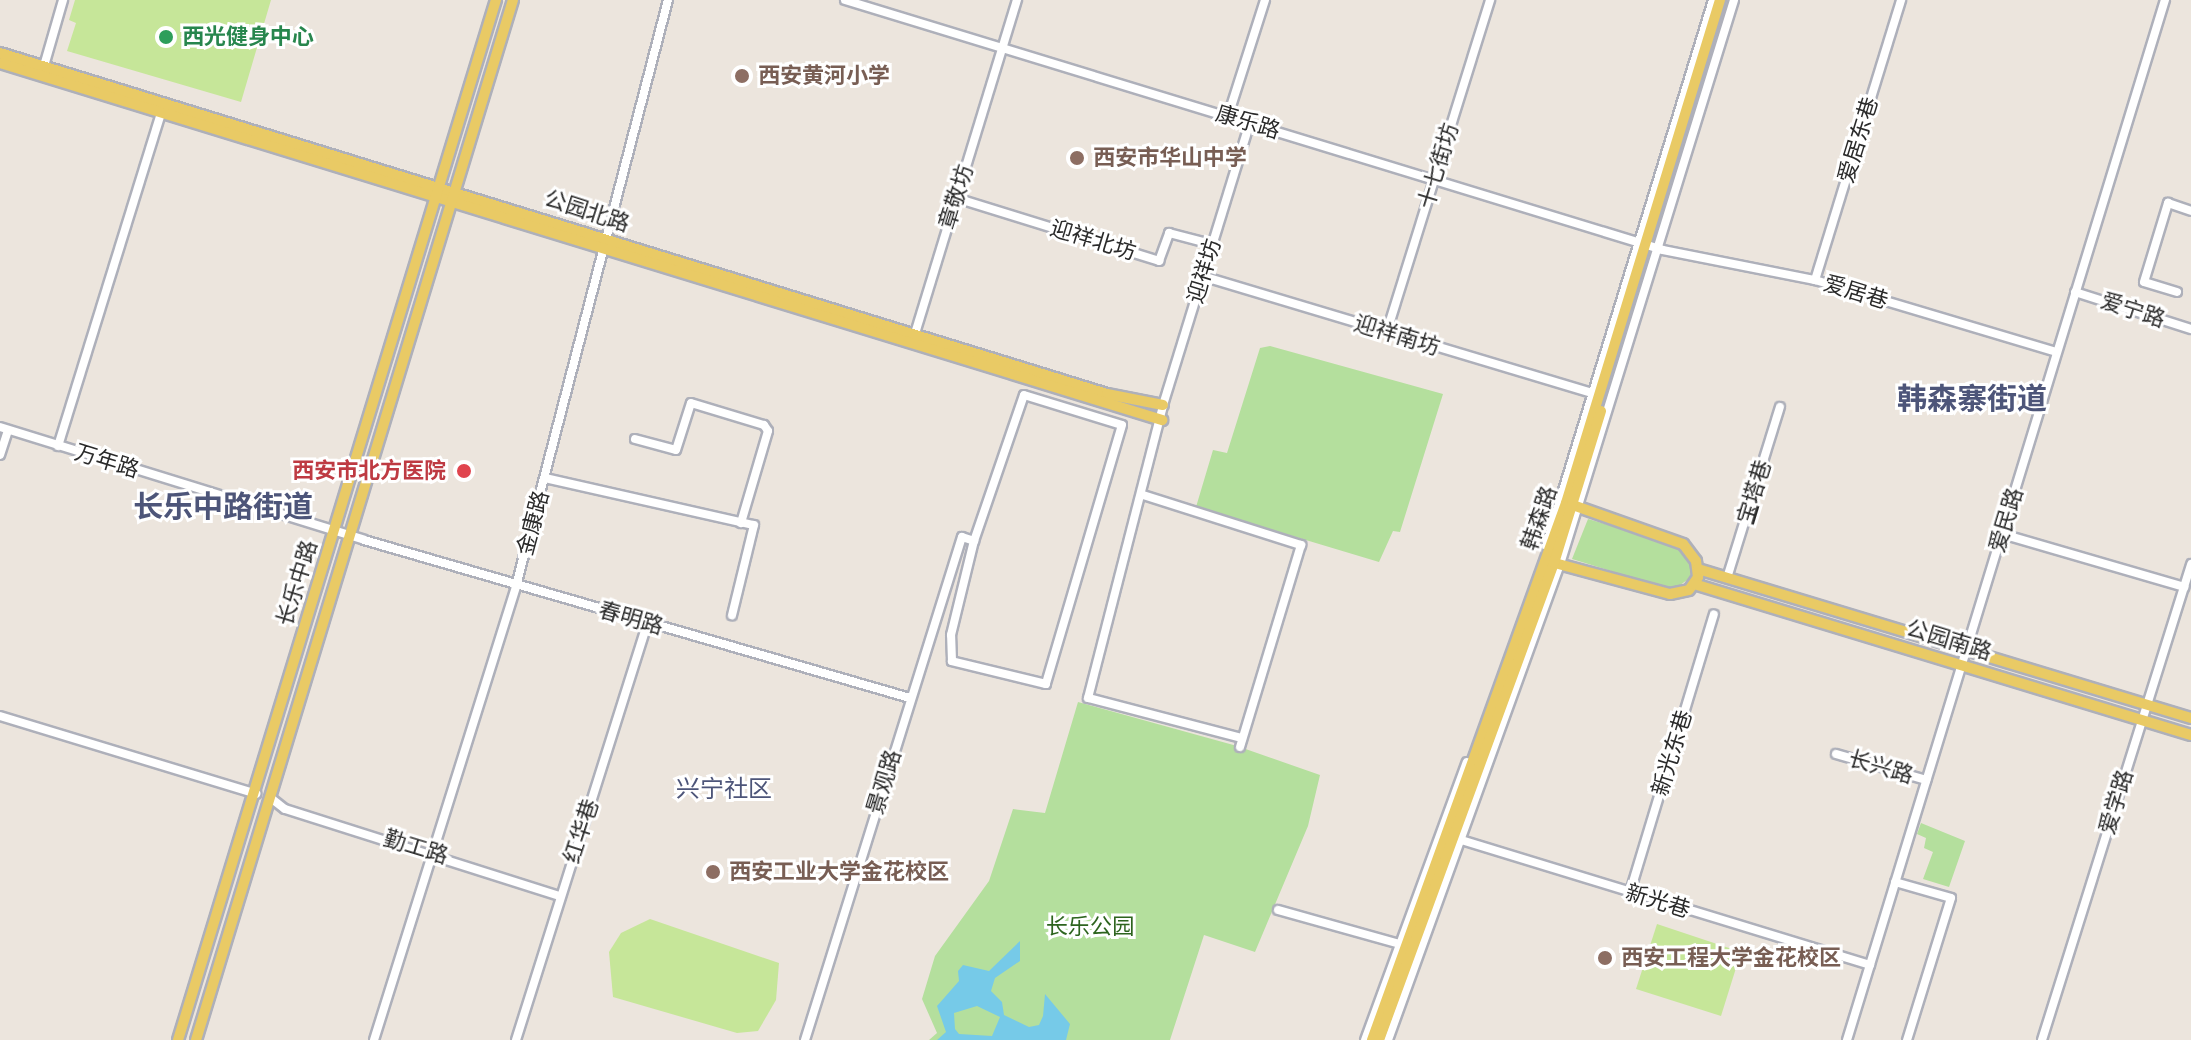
<!DOCTYPE html>
<html>
<head>
<meta charset="utf-8">
<style>
  body { margin:0 }
  #map { position:relative; width:2191px; height:1040px; overflow:hidden; background:#ece5dd; font-family:Arial,"Noto Sans SC",sans-serif }
  div>[style] { position:absolute }
  [style*='--x'] { left:calc(var(--x)*1px); top:calc(var(--y)*1px); width:calc(var(--w)*1px); rotate:calc(var(--a)*1deg) }
  .green>* { inset:0; background:#b4df9d }
  .pitch>* { inset:0; background:#c6e699 }
  .water>* { inset:0; background:#76cae8 }
  .roads { filter:drop-shadow(2px 0 #aeb0ba) drop-shadow(-2px 0 #aeb0ba) drop-shadow(0 2px #aeb0ba) drop-shadow(0 -2px #aeb0ba) }
  .minor>* { height:8px; margin:-4px; padding:0 4px; transform-origin:4px; border-radius:4px; background:#fff }
  .major>* { height:10px; margin:-5px; padding:0 5px; transform-origin:5px; border-radius:5px; background:#e9ca65 }
  .dots>* { width:22px; height:22px; translate:-50% -50%; box-sizing:border-box; border:4px solid #fff; border-radius:50% }
  span { translate:-50% -50%; white-space:nowrap; text-align:center; line-height:1.15; -webkit-text-stroke:6px #fff; paint-order:stroke }
  .leisure-label { font-size:22px; color:#27864d; font-weight:700 }
  .left { translate:0 -50%; text-align:left }
  .education-label { font-size:22px; color:#785e54; font-weight:700 }
  .street-label { font-size:22px; color:#2a2a2a }
  .health-label { font-size:22px; color:#be3a42; font-weight:700 }
  .right { translate:-100% -50%; text-align:right }
  .park-label { font-size:22px; color:#2d641e }
  .neighbourhood-label { font-size:24px; color:#4d5579 }
  .district-label { font-size:30px; color:#4d5579; font-weight:700 }
</style>
</head>
<body>
<div id="map">
  <div class="green">
    <i style="clip-path:polygon(1270px 346px,1443px 394px,1400px 532px,1393px 531px,1379px 562px,1196px 507px,1213px 450px,1227px 453px,1260px 348px)"></i>
    <i style="clip-path:polygon(1588px 519px,1675px 544px,1690px 560px,1690px 578px,1673px 590px,1572px 559px)"></i>
    <i style="clip-path:polygon(1078px 702px,1237px 746px,1320px 775px,1308px 826px,1255px 952px,1204px 935px,1170px 1040px,929px 1040px,937px 1033px,922px 999px,935px 956px,989px 881px,1013px 809px,1045px 813px)"></i>
    <i style="clip-path:polygon(1921px 823px,1965px 841px,1949px 887px,1923px 879px,1933px 852px,1924px 848px,1926px 838px,1917px 834px)"></i>
  </div>
  <div class="pitch">
    <i style="clip-path:polygon(75px 0,271px 0,241px 102px,67px 51px,76px 23px,69px 20px)"></i>
    <i style="clip-path:polygon(650px 919px,779px 963px,776px 1000px,758px 1031px,737px 1033px,613px 997px,609px 952px,621px 933px)"></i>
    <i style="clip-path:polygon(1657px 924px,1741px 952px,1721px 1016px,1636px 989px)"></i>
  </div>
  <div class="water">
    <i style="clip-path:polygon(evenodd,1020px 941px,1020px 961px,995px 978px,991px 991px,1002px 1002px,1004px 1015px,1029px 1027px,1039px 1025px,1043px 1016px,1045px 994px,1070px 1024px,1066px 1040px,937px 1040px,946px 1032px,937px 1006px,959px 981px,958px 971px,963px 965px,989px 971px,1020px 941px,977px 1006px,1000px 1017px,992px 1036px,959px 1034px,955px 1029px,954px 1013px,977px 1006px)"></i>
  </div>
  <div class="roads">
    <div class="minor">
      <i style="--x:845;--y:0;--w:855;--a:16.99"></i>
      <i style="--x:1663;--y:250;--w:155;--a:11.2"></i>
      <i style="--x:1815;--y:280;--w:252;--a:16.6"></i>
      <i style="--x:44;--y:66;--w:69;--a:-73.9"></i>
      <i style="--x:1228;--y:116;--w:122;--a:-72.3"></i>
      <i style="--x:956;--y:198;--w:213;--a:17.2"></i>
      <i style="--x:1159;--y:261;--w:30;--a:-70"></i>
      <i style="--x:1169;--y:233;--w:43;--a:14.7"></i>
      <i style="--x:1202;--y:276;--w:408;--a:16.7"></i>
      <i style="--x:1815;--y:280;--w:293;--a:-72.9"></i>
      <i style="--x:2075;--y:292;--w:122;--a:17.7"></i>
      <i style="--x:2177;--y:292;--w:34;--a:-163"></i>
      <i style="--x:2144;--y:282;--w:83;--a:-73.1"></i>
      <i style="--x:2168;--y:203;--w:24;--a:19"></i>
      <i style="--x:1387;--y:331;--w:347;--a:-72.7"></i>
      <i style="--x:913;--y:340;--w:356;--a:-73"></i>
      <i style="--x:1024;--y:395;--w:102;--a:17"></i>
      <i style="--x:1122;--y:425;--w:270;--a:106.4"></i>
      <i style="--x:1046;--y:684;--w:97;--a:-166.3"></i>
      <i style="--x:952;--y:661;--w:26;--a:-92"></i>
      <i style="--x:951;--y:635;--w:97;--a:-76.3"></i>
      <i style="--x:974;--y:541;--w:154;--a:-71.1"></i>
      <i style="--x:0;--y:427;--w:381;--a:17.2"></i>
      <i style="--x:364;--y:540;--w:568;--a:16.14"></i>
      <i style="--x:635;--y:439;--w:42;--a:15"></i>
      <i style="--x:676;--y:450;--w:49;--a:-72.3"></i>
      <i style="--x:691;--y:403;--w:76;--a:16.8"></i>
      <i style="--x:764;--y:425;--w:7;--a:56"></i>
      <i style="--x:768;--y:431;--w:96;--a:106.4"></i>
      <i style="--x:58;--y:446;--w:355;--a:-72.8"></i>
      <i style="--x:0;--y:455;--w:26;--a:-72"></i>
      <i style="--x:545;--y:478;--w:214;--a:12.7"></i>
      <i style="--x:754;--y:525;--w:93;--a:103.7"></i>
      <i style="--x:1143;--y:495;--w:166;--a:17.6"></i>
      <i style="--x:1301;--y:545;--w:211;--a:106.8"></i>
      <i style="--x:2002;--y:534;--w:190;--a:16.2"></i>
      <i style="--x:1546;--y:546;--w:571;--a:-72.99"></i>
      <i style="--x:1727;--y:578;--w:179;--a:-72.8"></i>
      <i style="--x:0;--y:716;--w:268;--a:16.9"></i>
      <i style="--x:1242;--y:738;--w:159;--a:-165.4"></i>
      <i style="--x:1088;--y:698;--w:302;--a:-75.6"></i>
      <i style="--x:1163;--y:405;--w:295;--a:-72.9"></i>
      <i style="--x:1836;--y:754;--w:94;--a:16.1"></i>
      <i style="--x:272;--y:799;--w:16;--a:38"></i>
      <i style="--x:285;--y:809;--w:288;--a:17.6"></i>
      <i style="--x:1458;--y:839;--w:431;--a:17"></i>
      <i style="--x:1895;--y:882;--w:58;--a:15.9"></i>
      <i style="--x:1951;--y:898;--w:149;--a:107.2"></i>
      <i style="--x:1630;--y:892;--w:290;--a:-73.2"></i>
      <i style="--x:1278;--y:910;--w:127;--a:15.6"></i>
      <i style="--x:374;--y:1040;--w:476;--a:-72.6"></i>
      <i style="--x:516;--y:586;--w:605;--a:-75.46"></i>
      <i style="--x:516;--y:1040;--w:438;--a:-72.5"></i>
      <i style="--x:805;--y:1040;--w:527;--a:-72.67"></i>
      <i style="--x:962;--y:537;--w:13;--a:18"></i>
      <i style="--x:1365;--y:1040;--w:296;--a:-69.9"></i>
      <i style="--x:1388;--y:1040;--w:506;--a:-70.13"></i>
      <i style="--x:1560;--y:564;--w:590;--a:-72.85"></i>
      <i style="--x:1847;--y:1040;--w:1088;--a:-73"></i>
      <i style="--x:2042;--y:1040;--w:499;--a:-72.6"></i>
    </div>
    <div class="major">
      <i style="--x:0;--y:53;--w:1158;--a:17.12"></i>
      <i style="--x:1107;--y:394;--w:57;--a:11.1"></i>
      <i style="--x:0;--y:63;--w:1216;--a:17.08"></i>
      <i style="--x:1551;--y:562;--w:123;--a:15.1"></i>
      <i style="--x:1670;--y:594;--w:19;--a:-12"></i>
      <i style="--x:1689;--y:590;--w:16;--a:-55"></i>
      <i style="--x:1698;--y:577;--w:16;--a:-97"></i>
      <i style="--x:1696;--y:561;--w:21;--a:-127"></i>
      <i style="--x:1683;--y:544;--w:123;--a:-160.5"></i>
      <i style="--x:1698;--y:569;--w:515;--a:16.82"></i>
      <i style="--x:1694;--y:584;--w:519;--a:16.9"></i>
      <i style="--x:178;--y:1040;--w:1088;--a:-73"></i>
      <i style="--x:196;--y:1040;--w:1087;--a:-73.05"></i>
      <i style="--x:1372;--y:1040;--w:571;--a:-70.14"></i>
      <i style="--x:1566;--y:503;--w:526;--a:-72.98"></i>
      <i style="--x:1379;--y:1040;--w:508;--a:-69.85"></i>
      <i style="--x:1554;--y:563;--w:159;--a:-72.8"></i>
    </div>
  </div>
  <div class="dots">
    <i style="left:166px;top:37px;background:#2e9e5b"></i>
    <i style="left:742px;top:76px;background:#8d6e63"></i>
    <i style="left:1077px;top:158px;background:#8d6e63"></i>
    <i style="left:464px;top:471px;background:#e0444e"></i>
    <i style="left:713px;top:872px;background:#8d6e63"></i>
    <i style="left:1605px;top:958px;background:#8d6e63"></i>
  </div>
  <div class="leisure-label">
    <span class="left" style="left:182px;top:37px">西光健身中心</span>
  </div>
  <div class="education-label">
    <span class="left" style="left:758px;top:76px">西安黄河小学</span>
    <span class="left" style="left:1093px;top:158px">西安市华山中学</span>
    <span class="left" style="left:729px;top:872px">西安工业大学金花校区</span>
    <span class="left" style="left:1621px;top:958px">西安工程大学金花校区</span>
  </div>
  <div class="street-label">
    <span style="left:1248px;top:122px;rotate:17deg">康乐路</span>
    <span style="left:1858px;top:140px;rotate:-73deg">爱居东巷</span>
    <span style="left:1438px;top:166px;rotate:-73deg">十七街坊</span>
    <span style="left:956px;top:197px;rotate:-73deg">章敬坊</span>
    <span style="left:587px;top:211px;rotate:18deg">公园北路</span>
    <span style="left:1093px;top:240px;rotate:17deg">迎祥北坊</span>
    <span style="left:1204px;top:271px;rotate:-73deg">迎祥坊</span>
    <span style="left:1856px;top:292px;rotate:17deg">爱居巷</span>
    <span style="left:2133px;top:310px;rotate:18deg">爱宁路</span>
    <span style="left:1397px;top:335px;rotate:17deg">迎祥南坊</span>
    <span style="left:107px;top:461px;rotate:17deg">万年路</span>
    <span style="left:1754px;top:492px;rotate:-73deg">宝塔巷</span>
    <span style="left:1539px;top:518px;rotate:-71deg">韩森路</span>
    <span style="left:2006px;top:520px;rotate:-73deg">爱民路</span>
    <span style="left:533px;top:523px;rotate:-75deg">金康路</span>
    <span style="left:297px;top:583px;rotate:-73deg">长乐中路</span>
    <span style="left:631px;top:618px;rotate:16deg">春明路</span>
    <span style="left:1949px;top:640px;rotate:17deg">公园南路</span>
    <span style="left:1672px;top:753px;rotate:-73deg">新光东巷</span>
    <span style="left:1881px;top:767px;rotate:16deg">长兴路</span>
    <span style="left:884px;top:782px;rotate:-73deg">景观路</span>
    <span style="left:2116px;top:802px;rotate:-73deg">爱学路</span>
    <span style="left:581px;top:831px;rotate:-72deg">红华巷</span>
    <span style="left:416px;top:847px;rotate:17deg">勤工路</span>
    <span style="left:1658px;top:901px;rotate:17deg">新光巷</span>
  </div>
  <div class="health-label">
    <span class="right" style="left:446px;top:471px">西安市北方医院</span>
  </div>
  <div class="park-label">
    <span style="left:1090px;top:927px">长乐公园</span>
  </div>
  <div class="neighbourhood-label">
    <span style="left:724px;top:789px">兴宁社区</span>
  </div>
  <div class="district-label">
    <span style="left:1972px;top:399px">韩森寨街道</span>
    <span style="left:223px;top:507px">长乐中路街道</span>
  </div>
</div>
</body>
</html>
